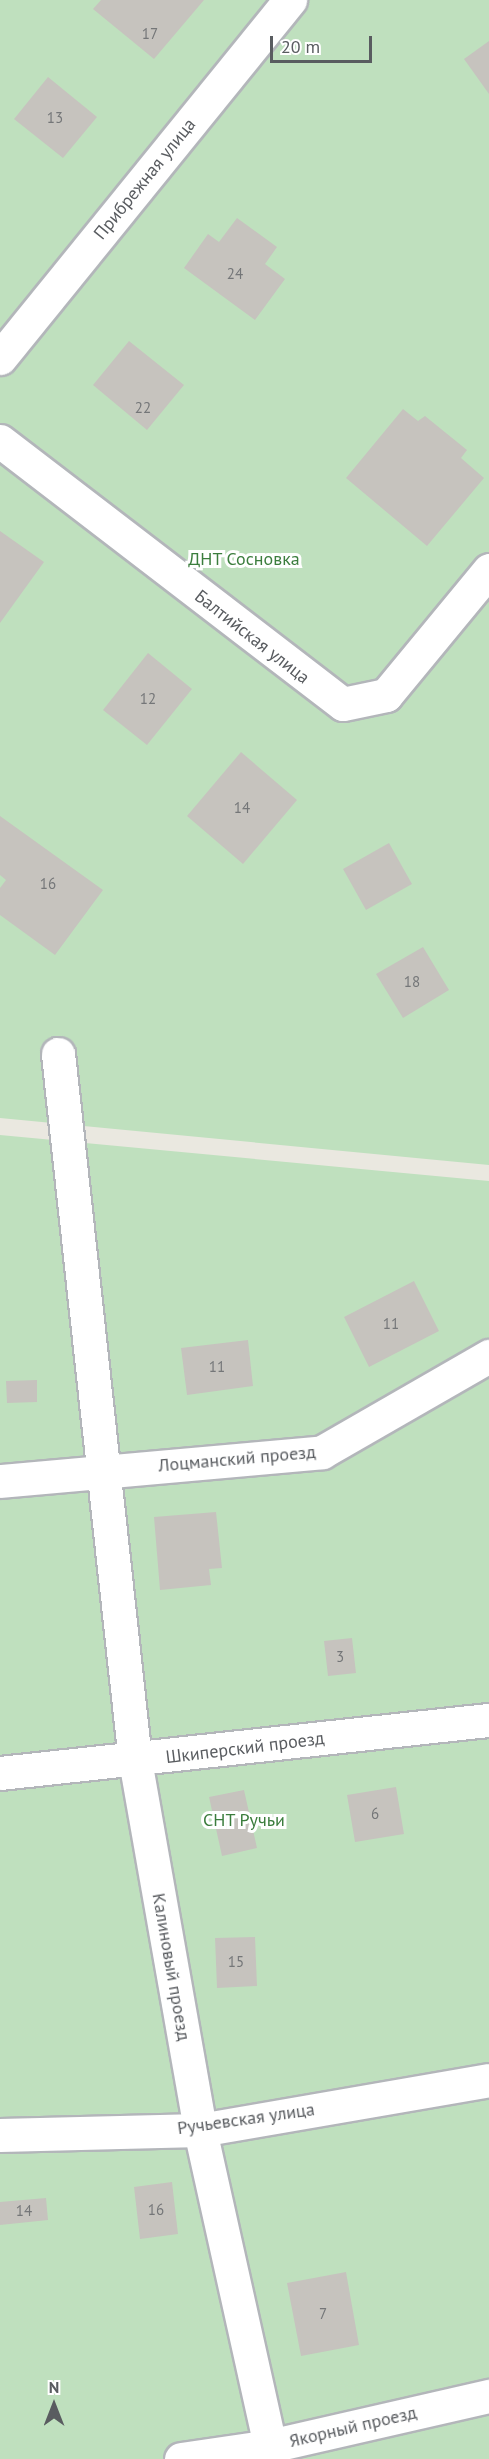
<!DOCTYPE html>
<html>
<head>
<meta charset="utf-8">
<style>
  body { margin:0 }
  #map { position:relative; width:489px; height:2459px; overflow:hidden; background:#eae8e0; font-family:"PT Sans",sans-serif }
  div>[style] { position:absolute }
  [style*='--x'] { left:calc(var(--x)*1px); top:calc(var(--y)*1px); width:calc(var(--w)*1px); rotate:calc(var(--a)*1deg) }
  .green>* { inset:0; background:#bfe0be }
  .building>* { inset:0; background:#c6c3be }
  .roads { filter:drop-shadow(2px 0 #b3b6ba) drop-shadow(-2px 0 #b3b6ba) drop-shadow(0 2px #b3b6ba) drop-shadow(0 -2px #b3b6ba) }
  .minor>* { height:33px; margin:-16.5px; padding:0 16.5px; transform-origin:16.5px; border-radius:16.5px; background:#fff }
  span { translate:-50% -50%; white-space:nowrap; text-align:center; line-height:1.15; -webkit-text-stroke:6px #fff; paint-order:stroke }
  .number-label { font-size:15px; color:#747678 }
  .number-label span { -webkit-text-stroke-width:0 }
  .street-label { font-size:18px; color:#595c60 }
  .park-label { font-size:18px; color:#3b7d3d }
  .north { position:absolute; left:24px; top:2375px; width:60px; height:60px; -webkit-text-stroke:4px #fff; paint-order:stroke; rotate:0deg; font-size:16px; font-weight:700; line-height:24px; text-align:center; color:#595c60 }
  .north::after { content:''; display:block; margin:auto; width:21px; height:27px; background:#595c60; clip-path:polygon(50% 0,100% 100%,50% 72%,0 100%) }
  .scale { position:absolute; left:270px; top:36px; width:102px; height:27px; box-sizing:border-box; border:3px solid #595c60; border-top:0; padding-left:8px; font-size:18px; line-height:21px; white-space:nowrap; color:#595c60; -webkit-text-stroke:4px #fff; paint-order:stroke }
</style>
</head>
<body>
<div id="map">
  <div class="green">
    <i style="clip-path:polygon(0 0,489px 0,489px 1165px,0 1118px)"></i>
    <i style="clip-path:polygon(0 1135px,489px 1181px,489px 2459px,0 2459px)"></i>
  </div>
  <div class="building">
    <i style="clip-path:polygon(101px 0,204px 0,154px 59px,93px 9px)"></i>
    <i style="clip-path:polygon(489px 41px,489px 94px,464px 59px)"></i>
    <i style="clip-path:polygon(48px 77px,97px 117px,63px 158px,14px 119px)"></i>
    <i style="clip-path:polygon(237px 218px,277px 247px,265px 264px,285px 279px,255px 320px,184px 268px,208px 234px,219px 242px)"></i>
    <i style="clip-path:polygon(129px 341px,184px 385px,147px 430px,93px 385px)"></i>
    <i style="clip-path:polygon(403px 409px,418px 421px,425px 416px,467px 450px,461px 458px,484px 478px,427px 546px,346px 478px)"></i>
    <i style="clip-path:polygon(0 531px,44px 562px,0 623px)"></i>
    <i style="clip-path:polygon(148px 653px,192px 689px,147px 745px,103px 710px)"></i>
    <i style="clip-path:polygon(241px 752px,297px 800px,243px 864px,187px 816px)"></i>
    <i style="clip-path:polygon(0 816px,103px 890px,55px 955px,0 915px,0 888px,6px 880px,0 875px)"></i>
    <i style="clip-path:polygon(389px 843px,412px 884px,366px 910px,343px 869px)"></i>
    <i style="clip-path:polygon(423px 947px,449px 990px,403px 1018px,376px 974px)"></i>
    <i style="clip-path:polygon(414px 1281px,439px 1331px,369px 1367px,344px 1317px)"></i>
    <i style="clip-path:polygon(248px 1340px,253px 1386px,187px 1395px,181px 1348px)"></i>
    <i style="clip-path:polygon(37px 1380px,37px 1402px,7px 1403px,6px 1381px)"></i>
    <i style="clip-path:polygon(216px 1512px,222px 1568px,209px 1569px,211px 1585px,160px 1590px,154px 1517px)"></i>
    <i style="clip-path:polygon(352px 1638px,356px 1673px,328px 1676px,324px 1641px)"></i>
    <i style="clip-path:polygon(396px 1787px,404px 1834px,355px 1842px,347px 1795px)"></i>
    <i style="clip-path:polygon(244px 1790px,257px 1848px,222px 1856px,209px 1797px)"></i>
    <i style="clip-path:polygon(255px 1937px,257px 1986px,217px 1988px,215px 1938px)"></i>
    <i style="clip-path:polygon(172px 2182px,178px 2234px,140px 2239px,134px 2187px)"></i>
    <i style="clip-path:polygon(46px 2198px,48px 2220px,0 2225px,0 2202px)"></i>
    <i style="clip-path:polygon(346px 2272px,359px 2345px,301px 2356px,287px 2283px)"></i>
  </div>
  <div class="roads">
    <div class="minor">
      <i style="--x:0;--y:358;--w:461;--a:-51"></i>
      <i style="--x:0;--y:441;--w:432;--a:37.5"></i>
      <i style="--x:343;--y:704;--w:44;--a:-11.8"></i>
      <i style="--x:386;--y:695;--w:162;--a:-50.5"></i>
      <i style="--x:58;--y:1054;--w:710;--a:83.78"></i>
      <i style="--x:135;--y:1760;--w:376;--a:80"></i>
      <i style="--x:200;--y:2130;--w:337;--a:77.5"></i>
      <i style="--x:0;--y:1481;--w:323;--a:-5.1"></i>
      <i style="--x:322;--y:1452;--w:193;--a:-29.9"></i>
      <i style="--x:0;--y:1773;--w:492;--a:-6.2"></i>
      <i style="--x:0;--y:2135;--w:200;--a:-1.4"></i>
      <i style="--x:200;--y:2130;--w:293;--a:-9.8"></i>
      <i style="--x:181;--y:2459;--w:90;--a:-8.3"></i>
      <i style="--x:270;--y:2446;--w:225;--a:-12.9"></i>
    </div>
  </div>
  <div class="number-label">
    <span style="left:150px;top:34px">17</span>
    <span style="left:55px;top:118px">13</span>
    <span style="left:235px;top:274px">24</span>
    <span style="left:143px;top:408px">22</span>
    <span style="left:148px;top:699px">12</span>
    <span style="left:242px;top:808px">14</span>
    <span style="left:48px;top:884px">16</span>
    <span style="left:412px;top:982px">18</span>
    <span style="left:391px;top:1324px">11</span>
    <span style="left:217px;top:1367px">11</span>
    <span style="left:340px;top:1657px">3</span>
    <span style="left:375px;top:1814px">6</span>
    <span style="left:236px;top:1962px">15</span>
    <span style="left:156px;top:2210px">16</span>
    <span style="left:24px;top:2211px">14</span>
    <span style="left:323px;top:2314px">7</span>
  </div>
  <div class="street-label">
    <span style="left:145px;top:179px;rotate:-51deg">Прибрежная улица</span>
    <span style="left:252px;top:637px;rotate:38deg">Балтийская улица</span>
    <span style="left:237px;top:1459px;rotate:-5deg">Лоцманский проезд</span>
    <span style="left:245px;top:1748px;rotate:-7deg">Шкиперский проезд</span>
    <span style="left:171px;top:1967px;rotate:80deg">Калиновый проезд</span>
    <span style="left:246px;top:2119px;rotate:-8deg">Ручьевская улица</span>
    <span style="left:353px;top:2427px;rotate:-13deg">Якорный проезд</span>
  </div>
  <div class="park-label">
    <span style="left:244px;top:559px">ДНТ Сосновка</span>
    <span style="left:244px;top:1820px">СНТ Ручьи</span>
  </div>
  <div class="north">N</div>
  <div class="scale">20 m</div>
</div>
</body>
</html>
